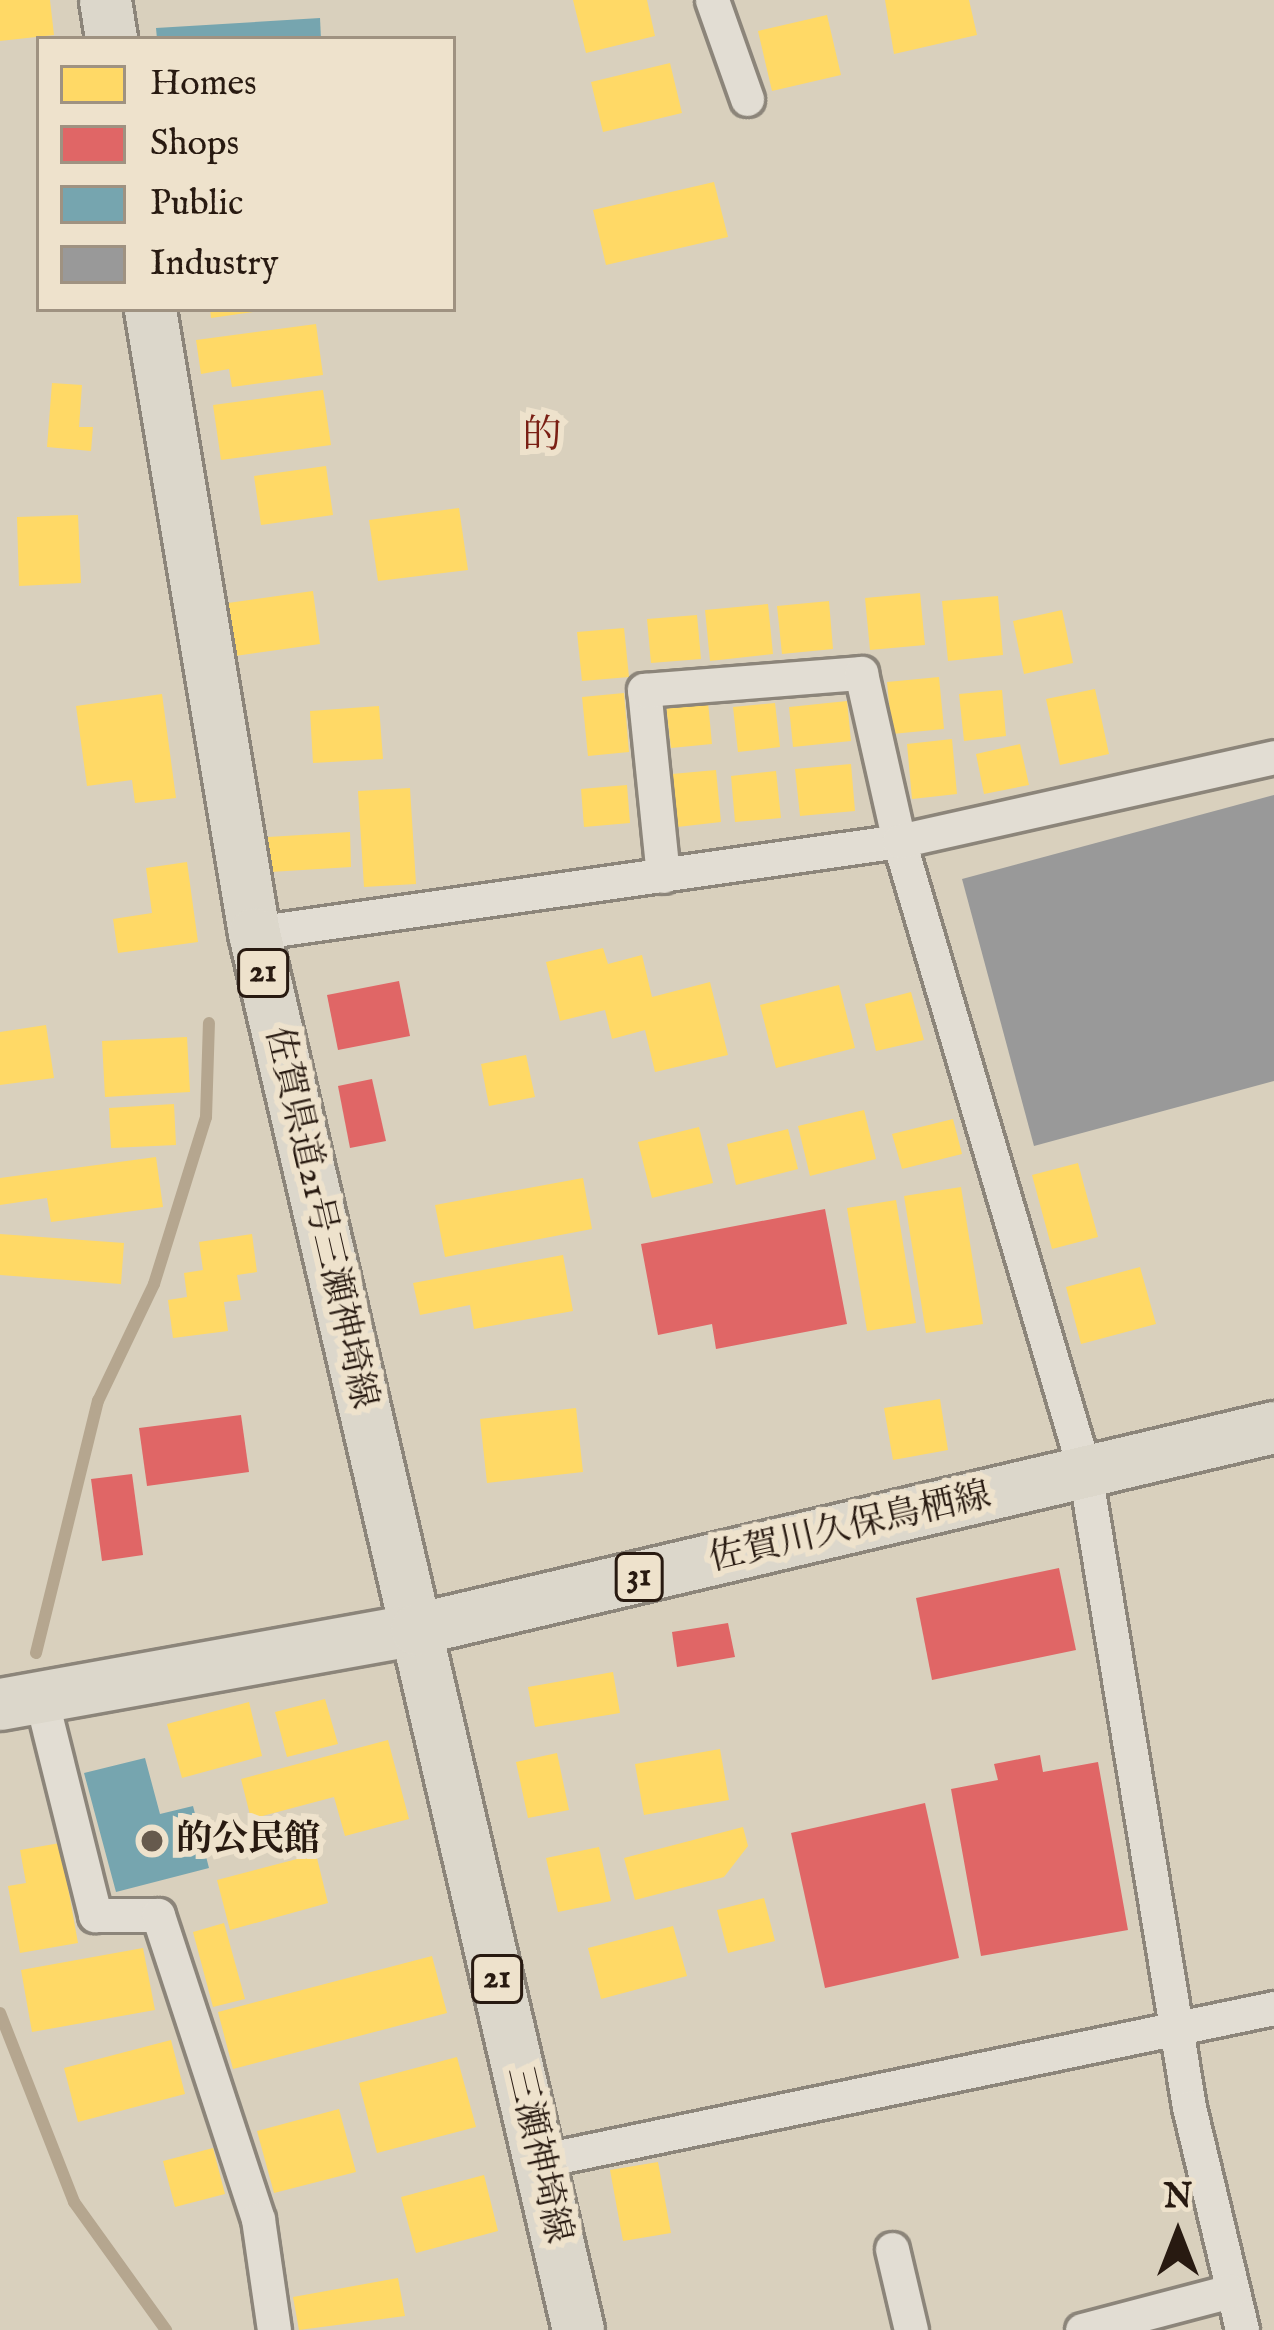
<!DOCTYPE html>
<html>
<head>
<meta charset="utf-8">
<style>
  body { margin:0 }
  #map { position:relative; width:1274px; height:2330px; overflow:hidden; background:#d9d0bd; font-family:"IM FELL English","Noto Serif JP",serif }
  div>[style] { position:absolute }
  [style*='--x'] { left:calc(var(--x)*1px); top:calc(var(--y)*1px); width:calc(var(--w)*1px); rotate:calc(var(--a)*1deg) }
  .homes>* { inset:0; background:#ffd966 }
  .shops>* { inset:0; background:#e06666 }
  .public>* { inset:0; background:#76a5af }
  .industry>* { inset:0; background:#999 }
  .stream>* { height:12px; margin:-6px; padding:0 6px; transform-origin:6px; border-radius:6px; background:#b5a68f }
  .roads { filter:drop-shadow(3px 0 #8c857a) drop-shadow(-3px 0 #8c857a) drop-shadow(0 3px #8c857a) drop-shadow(0 -3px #8c857a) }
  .minor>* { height:33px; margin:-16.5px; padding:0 16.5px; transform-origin:16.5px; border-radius:16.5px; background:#e2ddd3 }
  .primary>* { height:51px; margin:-25.5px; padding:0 25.5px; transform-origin:25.5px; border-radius:25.5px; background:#dcd7cb }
  .dots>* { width:33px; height:33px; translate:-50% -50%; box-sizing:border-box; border:6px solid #eee2cc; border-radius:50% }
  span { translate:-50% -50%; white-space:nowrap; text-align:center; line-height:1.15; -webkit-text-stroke:12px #eee2cc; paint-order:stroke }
  .shield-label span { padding:3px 9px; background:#eee2cc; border:3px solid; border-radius:9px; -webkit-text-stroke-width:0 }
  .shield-label { font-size:33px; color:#281a11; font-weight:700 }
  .street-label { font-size:36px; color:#281a11 }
  .poi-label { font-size:36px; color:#281a11; font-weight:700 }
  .left { translate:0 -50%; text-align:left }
  .neighbourhood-label { font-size:39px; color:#7a1f14 }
  .legend { position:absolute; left:36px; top:36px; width:420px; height:276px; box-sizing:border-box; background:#eee2cc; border:3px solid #9f9281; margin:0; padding:15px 21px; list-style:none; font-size:36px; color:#281a11 }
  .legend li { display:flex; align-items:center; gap:24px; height:60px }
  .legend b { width:60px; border:3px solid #9f9281 }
  .north { position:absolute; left:1118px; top:2174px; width:120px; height:120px; -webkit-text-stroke:9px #eee2cc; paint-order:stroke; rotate:0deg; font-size:33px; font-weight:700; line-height:48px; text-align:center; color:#281a11 }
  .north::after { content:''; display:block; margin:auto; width:42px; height:54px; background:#281a11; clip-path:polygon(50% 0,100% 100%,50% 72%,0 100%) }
</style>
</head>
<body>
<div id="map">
  <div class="homes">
    <i style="clip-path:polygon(0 0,50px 0,54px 35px,0 41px)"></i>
    <i style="clip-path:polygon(573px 0,647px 0,655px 36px,586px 53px)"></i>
    <i style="clip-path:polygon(885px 0,969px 0,977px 35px,894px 54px)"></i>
    <i style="clip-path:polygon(827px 15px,841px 75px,772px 91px,758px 31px)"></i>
    <i style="clip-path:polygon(670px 63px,682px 113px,603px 132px,591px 82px)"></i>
    <i style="clip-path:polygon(714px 182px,728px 237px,606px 265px,593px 210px)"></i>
    <i style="clip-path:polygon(210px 309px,253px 309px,253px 312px,211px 318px)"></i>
    <i style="clip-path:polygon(316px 324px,323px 375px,232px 387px,229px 369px,201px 374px,196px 340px)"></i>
    <i style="clip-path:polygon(52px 383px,82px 385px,79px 427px,93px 427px,91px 451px,47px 447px)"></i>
    <i style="clip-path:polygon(323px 390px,331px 445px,221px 460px,213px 405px)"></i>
    <i style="clip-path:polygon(326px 466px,333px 515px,261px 525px,254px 476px)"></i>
    <i style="clip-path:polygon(459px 508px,468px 570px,378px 581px,369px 520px)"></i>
    <i style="clip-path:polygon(78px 515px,81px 583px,19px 586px,17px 517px)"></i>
    <i style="clip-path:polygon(313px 591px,320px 644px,235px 656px,228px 603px)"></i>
    <i style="clip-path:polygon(920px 593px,925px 645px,870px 650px,865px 598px)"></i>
    <i style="clip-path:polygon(998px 596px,1003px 655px,948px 661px,942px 601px)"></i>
    <i style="clip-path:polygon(829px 601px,833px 649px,782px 654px,777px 606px)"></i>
    <i style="clip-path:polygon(768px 604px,773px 654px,710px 661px,705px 610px)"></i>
    <i style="clip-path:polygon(1062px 610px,1073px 663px,1024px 674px,1013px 621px)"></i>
    <i style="clip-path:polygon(697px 615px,701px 659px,651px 663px,647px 619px)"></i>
    <i style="clip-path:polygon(624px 628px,629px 677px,582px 681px,577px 632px)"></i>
    <i style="clip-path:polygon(939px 677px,944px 729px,892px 734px,887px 682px)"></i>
    <i style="clip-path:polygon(1095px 689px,1109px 754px,1060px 765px,1046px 699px)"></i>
    <i style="clip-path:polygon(1002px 690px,1006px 736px,964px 741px,959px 694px)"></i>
    <i style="clip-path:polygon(624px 693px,629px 752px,588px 756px,582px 697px)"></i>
    <i style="clip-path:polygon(162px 694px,176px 798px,135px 803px,132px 780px,87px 786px,76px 706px)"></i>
    <i style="clip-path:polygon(847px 701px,851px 741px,793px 747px,789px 707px)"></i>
    <i style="clip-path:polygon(708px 702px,712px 744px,671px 748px,666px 706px)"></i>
    <i style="clip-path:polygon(775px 703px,780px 747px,738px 752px,733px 707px)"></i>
    <i style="clip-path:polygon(379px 706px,383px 759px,313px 763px,310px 711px)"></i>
    <i style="clip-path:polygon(952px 739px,957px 794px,912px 799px,907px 744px)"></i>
    <i style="clip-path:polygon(1020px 744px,1029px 785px,984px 794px,976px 754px)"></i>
    <i style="clip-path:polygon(851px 764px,855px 811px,800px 816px,795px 769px)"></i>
    <i style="clip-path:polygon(716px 770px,721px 822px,677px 827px,672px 774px)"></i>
    <i style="clip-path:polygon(776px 771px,781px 818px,735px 822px,731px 776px)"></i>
    <i style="clip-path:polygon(627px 785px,630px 823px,584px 827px,581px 789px)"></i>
    <i style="clip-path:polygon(410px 788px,416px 884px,364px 887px,358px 791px)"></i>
    <i style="clip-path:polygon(350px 832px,351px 867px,270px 872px,268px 837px)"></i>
    <i style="clip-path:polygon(187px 862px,198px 942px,118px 953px,113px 919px,152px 913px,146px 868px)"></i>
    <i style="clip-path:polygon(603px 948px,608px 964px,642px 955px,652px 997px,710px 982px,728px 1055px,655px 1072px,645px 1030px,612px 1039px,605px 1010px,560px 1021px,546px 962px)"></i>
    <i style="clip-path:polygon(839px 985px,855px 1048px,776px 1068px,760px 1005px)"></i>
    <i style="clip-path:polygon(911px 992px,924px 1040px,876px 1051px,865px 1004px)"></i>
    <i style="clip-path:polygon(46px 1025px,54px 1078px,0 1085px,0 1032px)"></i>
    <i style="clip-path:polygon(187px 1037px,190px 1092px,105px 1097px,102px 1041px)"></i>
    <i style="clip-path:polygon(526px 1055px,535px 1097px,489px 1106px,481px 1064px)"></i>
    <i style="clip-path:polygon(174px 1104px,176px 1145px,111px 1148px,109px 1108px)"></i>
    <i style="clip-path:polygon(864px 1110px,876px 1159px,810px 1176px,798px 1126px)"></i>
    <i style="clip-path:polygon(953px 1119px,962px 1154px,902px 1169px,892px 1134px)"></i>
    <i style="clip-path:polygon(699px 1127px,713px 1183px,652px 1198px,638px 1142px)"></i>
    <i style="clip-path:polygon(788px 1129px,798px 1169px,736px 1185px,727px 1144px)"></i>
    <i style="clip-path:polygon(156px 1157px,163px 1207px,51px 1222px,47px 1198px,0 1205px,0 1178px)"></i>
    <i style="clip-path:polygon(1078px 1163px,1098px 1237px,1052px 1249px,1032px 1175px)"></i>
    <i style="clip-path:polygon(583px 1178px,592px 1229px,445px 1257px,435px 1205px)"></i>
    <i style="clip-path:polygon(961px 1187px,983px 1324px,926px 1333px,904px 1196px)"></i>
    <i style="clip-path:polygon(896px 1200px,916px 1323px,867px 1331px,847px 1208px)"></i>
    <i style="clip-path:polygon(0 1234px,124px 1243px,121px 1284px,0 1275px)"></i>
    <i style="clip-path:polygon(252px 1234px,257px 1272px,237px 1275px,241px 1300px,224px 1302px,228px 1331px,173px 1338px,168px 1300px,187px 1297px,184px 1273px,203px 1270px,199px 1242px)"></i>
    <i style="clip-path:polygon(563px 1255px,573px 1311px,474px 1329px,470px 1305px,420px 1315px,413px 1283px)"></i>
    <i style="clip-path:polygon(1140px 1267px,1156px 1324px,1081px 1344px,1066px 1287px)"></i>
    <i style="clip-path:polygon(940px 1399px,948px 1450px,893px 1460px,884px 1408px)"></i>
    <i style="clip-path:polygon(576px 1408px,583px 1472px,487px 1483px,480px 1419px)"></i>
    <i style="clip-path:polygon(613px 1672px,620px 1713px,535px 1727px,528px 1687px)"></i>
    <i style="clip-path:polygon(325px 1699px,338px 1744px,287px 1757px,275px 1712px)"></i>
    <i style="clip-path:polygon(249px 1702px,262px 1756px,182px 1778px,167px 1724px)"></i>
    <i style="clip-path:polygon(388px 1740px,409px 1819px,345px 1836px,334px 1797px,251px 1819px,241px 1779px)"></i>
    <i style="clip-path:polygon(720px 1749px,729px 1800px,644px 1815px,635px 1764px)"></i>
    <i style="clip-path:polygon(557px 1753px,569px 1810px,528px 1818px,516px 1762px)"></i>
    <i style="clip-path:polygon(743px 1827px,748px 1846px,724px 1877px,635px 1900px,624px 1858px)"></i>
    <i style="clip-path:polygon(60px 1843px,78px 1943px,20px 1953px,8px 1886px,26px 1883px,20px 1850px)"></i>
    <i style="clip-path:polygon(599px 1847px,611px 1901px,558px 1912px,546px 1858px)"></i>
    <i style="clip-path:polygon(316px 1854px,328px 1903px,230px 1930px,217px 1880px)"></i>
    <i style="clip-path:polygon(764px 1898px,775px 1941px,728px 1953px,717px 1910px)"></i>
    <i style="clip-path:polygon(224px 1923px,245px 1999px,213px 2007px,193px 1932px)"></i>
    <i style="clip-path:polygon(673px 1926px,687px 1976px,601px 1999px,588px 1948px)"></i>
    <i style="clip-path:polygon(143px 1948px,155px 2010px,32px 2032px,21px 1970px)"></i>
    <i style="clip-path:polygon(432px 1956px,447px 2013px,233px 2069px,218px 2012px)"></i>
    <i style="clip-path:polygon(171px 2040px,185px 2094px,78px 2122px,64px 2068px)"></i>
    <i style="clip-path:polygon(457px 2057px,476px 2127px,377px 2153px,359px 2083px)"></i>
    <i style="clip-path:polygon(339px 2109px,356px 2172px,274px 2193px,257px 2131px)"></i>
    <i style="clip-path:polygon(213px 2148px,225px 2194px,175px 2207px,163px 2161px)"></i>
    <i style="clip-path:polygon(658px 2162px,671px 2233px,623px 2241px,610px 2170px)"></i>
    <i style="clip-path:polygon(484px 2175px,498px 2231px,416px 2253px,401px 2197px)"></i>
    <i style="clip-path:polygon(398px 2278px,405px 2316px,299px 2330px,293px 2297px)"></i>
  </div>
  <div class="shops">
    <i style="clip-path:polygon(399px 981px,410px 1036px,338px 1050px,327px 995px)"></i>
    <i style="clip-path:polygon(372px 1079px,386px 1141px,350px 1148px,338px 1086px)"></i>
    <i style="clip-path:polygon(825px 1209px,847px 1324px,716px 1349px,712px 1324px,658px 1335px,641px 1244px)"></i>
    <i style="clip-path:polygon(241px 1415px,249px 1472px,147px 1486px,139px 1428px)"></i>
    <i style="clip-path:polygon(132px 1474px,143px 1555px,102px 1561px,91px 1479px)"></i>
    <i style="clip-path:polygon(1059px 1568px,1076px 1650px,932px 1680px,916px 1598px)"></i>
    <i style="clip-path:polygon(728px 1623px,735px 1657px,677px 1667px,672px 1632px)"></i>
    <i style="clip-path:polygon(1040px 1755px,1043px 1772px,1098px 1762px,1128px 1930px,981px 1956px,951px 1789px,998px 1780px,994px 1764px)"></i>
    <i style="clip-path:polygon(925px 1803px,959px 1958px,825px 1988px,791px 1833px)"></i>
  </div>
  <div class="public">
    <i style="clip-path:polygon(320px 18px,321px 39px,157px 39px,156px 28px)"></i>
    <i style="clip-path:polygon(145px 1758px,160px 1814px,193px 1806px,209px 1868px,116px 1892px,84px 1773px)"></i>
  </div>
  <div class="industry">
    <i style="clip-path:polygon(1274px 795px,1274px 1081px,1034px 1146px,962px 879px)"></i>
  </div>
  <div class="stream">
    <i style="--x:36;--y:1653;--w:260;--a:-76.2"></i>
    <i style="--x:98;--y:1401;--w:130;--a:-64.4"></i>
    <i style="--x:154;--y:1284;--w:175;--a:-72.7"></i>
    <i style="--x:206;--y:1117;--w:94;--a:-88.2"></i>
    <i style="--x:0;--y:2013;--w:203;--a:68.6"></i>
    <i style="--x:74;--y:2202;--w:158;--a:54.3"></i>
  </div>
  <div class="roads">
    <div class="minor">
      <i style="--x:712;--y:0;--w:105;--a:70.5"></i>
      <i style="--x:663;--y:876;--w:187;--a:-95.8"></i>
      <i style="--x:644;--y:690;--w:218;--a:-4.5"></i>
      <i style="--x:861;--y:673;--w:172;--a:77.3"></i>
      <i style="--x:899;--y:841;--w:658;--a:73.58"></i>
      <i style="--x:1085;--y:1472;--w:643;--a:80.7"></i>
      <i style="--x:1189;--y:2107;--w:229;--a:76.6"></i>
      <i style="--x:254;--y:933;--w:652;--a:-8.12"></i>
      <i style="--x:899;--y:841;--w:384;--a:-12.6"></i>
      <i style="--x:41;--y:1698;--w:224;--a:76"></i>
      <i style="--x:95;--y:1915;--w:63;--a:0"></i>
      <i style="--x:158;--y:1915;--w:320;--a:71.8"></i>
      <i style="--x:258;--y:2219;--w:112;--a:81.8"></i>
      <i style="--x:539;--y:2161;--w:751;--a:-11.76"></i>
      <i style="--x:892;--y:2249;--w:83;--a:76.8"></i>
      <i style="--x:1082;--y:2330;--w:154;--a:-14.7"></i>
    </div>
    <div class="primary">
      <i style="--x:105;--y:0;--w:39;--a:81"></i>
      <i style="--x:150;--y:309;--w:633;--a:80.54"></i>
      <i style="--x:254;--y:933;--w:1434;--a:76.94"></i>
      <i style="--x:0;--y:1704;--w:423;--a:-10.2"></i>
      <i style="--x:416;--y:1629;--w:881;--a:-13.25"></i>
    </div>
  </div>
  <div class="dots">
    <i style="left:152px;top:1841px;background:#665a4d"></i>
  </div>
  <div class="shield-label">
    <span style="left:263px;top:973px">21</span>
    <span style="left:639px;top:1577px">31</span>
    <span style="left:497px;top:1979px">21</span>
  </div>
  <div class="street-label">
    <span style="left:320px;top:1218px;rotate:77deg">佐賀県道21号三瀬神埼線</span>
    <span style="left:850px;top:1528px;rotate:-13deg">佐賀川久保鳥栖線</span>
    <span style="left:538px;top:2155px;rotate:77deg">三瀬神埼線</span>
  </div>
  <div class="poi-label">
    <span class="left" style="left:176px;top:1841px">的公民館</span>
  </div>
  <div class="neighbourhood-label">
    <span style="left:542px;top:437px">的</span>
  </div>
  <ul class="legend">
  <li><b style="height:33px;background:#ffd966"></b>Homes</li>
  <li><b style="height:33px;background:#e06666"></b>Shops</li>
  <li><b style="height:33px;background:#76a5af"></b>Public</li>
  <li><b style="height:33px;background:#999"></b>Industry</li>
  </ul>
  <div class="north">N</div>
</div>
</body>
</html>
